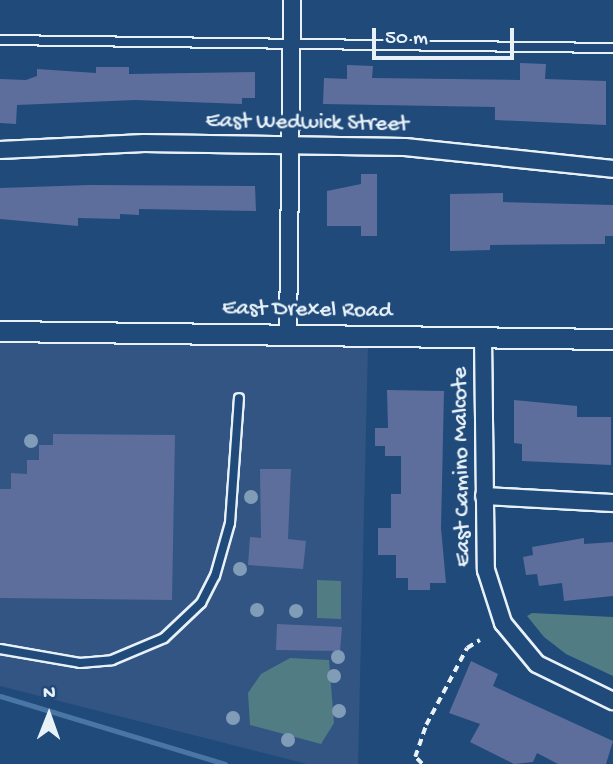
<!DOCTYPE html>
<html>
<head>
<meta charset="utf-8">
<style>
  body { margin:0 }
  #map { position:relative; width:613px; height:764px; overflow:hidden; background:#1f4a7a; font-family:"Gochi Hand",sans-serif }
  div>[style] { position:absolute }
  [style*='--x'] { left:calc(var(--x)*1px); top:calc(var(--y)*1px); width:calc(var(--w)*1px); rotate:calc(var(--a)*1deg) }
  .built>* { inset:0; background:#325584 }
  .green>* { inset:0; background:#517c84 }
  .stream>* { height:5px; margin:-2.5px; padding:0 2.5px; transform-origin:2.5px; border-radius:2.5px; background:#4a76a5 }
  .building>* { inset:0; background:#5d6e9c }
  .path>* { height:3.5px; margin-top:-1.75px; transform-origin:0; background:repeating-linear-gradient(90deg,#e8f1f8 0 7px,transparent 0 12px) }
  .roads { filter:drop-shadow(2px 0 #e8f1f8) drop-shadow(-2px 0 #e8f1f8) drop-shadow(0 2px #e8f1f8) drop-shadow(0 -2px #e8f1f8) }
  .service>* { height:8px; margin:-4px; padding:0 4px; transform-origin:4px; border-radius:4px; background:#1f4a7a }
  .minor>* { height:16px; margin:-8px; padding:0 8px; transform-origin:8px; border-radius:8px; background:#1f4a7a }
  .tertiary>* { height:19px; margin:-9.5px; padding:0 9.5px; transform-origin:9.5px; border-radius:9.5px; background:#1f4a7a }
  .trees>* { width:14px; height:14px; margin:-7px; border-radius:50%; background:#819cb6 }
  span { translate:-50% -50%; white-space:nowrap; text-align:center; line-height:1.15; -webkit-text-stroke:7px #1f4a7a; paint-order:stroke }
  .street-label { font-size:23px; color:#e8f1f8 }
  .north { position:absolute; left:14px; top:680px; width:70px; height:70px; -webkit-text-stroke:5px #1f4a7a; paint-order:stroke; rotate:1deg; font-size:19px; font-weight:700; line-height:28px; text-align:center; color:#e8f1f8 }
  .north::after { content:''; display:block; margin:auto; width:24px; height:32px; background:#e8f1f8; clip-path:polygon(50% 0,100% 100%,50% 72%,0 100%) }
  .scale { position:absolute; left:372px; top:28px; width:142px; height:32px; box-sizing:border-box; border:4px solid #e8f1f8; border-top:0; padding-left:9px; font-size:21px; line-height:24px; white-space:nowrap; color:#e8f1f8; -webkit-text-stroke:5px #1f4a7a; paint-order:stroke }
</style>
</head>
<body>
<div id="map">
  <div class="built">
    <i style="clip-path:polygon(0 341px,368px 347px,358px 764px,307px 764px,0 686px)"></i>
  </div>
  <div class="green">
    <i style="clip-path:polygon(317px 580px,341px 581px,341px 619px,317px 618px)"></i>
    <i style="clip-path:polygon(532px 613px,613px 617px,613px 676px,566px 654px,544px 637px,527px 616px)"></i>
    <i style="clip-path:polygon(290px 658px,329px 660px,334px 723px,321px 744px,250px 725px,248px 693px,261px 674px)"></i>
  </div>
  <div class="stream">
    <i style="--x:0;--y:696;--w:235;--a:16.8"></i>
  </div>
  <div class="building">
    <i style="clip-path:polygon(520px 63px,546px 64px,545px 79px,606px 81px,606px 125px,495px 120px,495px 107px,323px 104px,324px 78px,347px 79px,347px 65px,373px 66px,372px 78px,520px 80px)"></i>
    <i style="clip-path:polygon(96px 67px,129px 67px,129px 74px,255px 72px,255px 98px,242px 98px,242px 104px,135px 100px,17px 105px,16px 124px,0 123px,0 79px,26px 80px,37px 76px,37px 69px,96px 73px)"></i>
    <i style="clip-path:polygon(361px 174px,377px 174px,377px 236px,361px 236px,361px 226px,327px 226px,327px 191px,361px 184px)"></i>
    <i style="clip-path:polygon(90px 185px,255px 186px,256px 211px,139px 209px,139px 215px,120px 214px,120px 219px,78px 218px,78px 226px,0 219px,0 188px)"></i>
    <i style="clip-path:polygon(503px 193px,503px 202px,613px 205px,613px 236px,605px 236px,605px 244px,490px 245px,490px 250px,450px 251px,450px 194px)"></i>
    <i style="clip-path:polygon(387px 390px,444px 391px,441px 528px,446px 583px,430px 583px,430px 590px,408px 590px,408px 578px,396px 578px,396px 555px,378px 555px,378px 528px,391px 528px,391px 494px,401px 494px,401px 456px,385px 456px,385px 446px,375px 446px,375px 428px,388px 428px)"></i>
    <i style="clip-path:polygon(514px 400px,577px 406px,577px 417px,611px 417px,611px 465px,522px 461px,522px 444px,514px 443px)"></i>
    <i style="clip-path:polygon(53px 434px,175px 435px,172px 600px,0 598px,0 489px,11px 489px,11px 473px,27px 474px,27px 460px,39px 460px,39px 445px,53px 445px)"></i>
    <i style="clip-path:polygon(260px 469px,291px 469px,288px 539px,306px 541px,303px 569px,248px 565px,250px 537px,261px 538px)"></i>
    <i style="clip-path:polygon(584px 538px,584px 544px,613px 542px,613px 596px,564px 601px,562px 583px,539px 586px,537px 574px,526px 575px,523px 557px,533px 555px,532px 547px)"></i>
    <i style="clip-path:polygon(277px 624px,342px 627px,340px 651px,276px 650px)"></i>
    <i style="clip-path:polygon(471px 661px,498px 674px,493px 686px,613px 741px,606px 764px,558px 764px,537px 753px,533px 762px,514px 764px,470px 742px,480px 724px,449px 713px)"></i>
  </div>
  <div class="path">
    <i style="--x:422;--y:764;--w:10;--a:-135"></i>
    <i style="--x:415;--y:757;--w:34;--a:-71"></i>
    <i style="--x:426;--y:725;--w:87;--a:-62"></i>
    <i style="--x:467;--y:648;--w:15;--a:-32"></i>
  </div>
  <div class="roads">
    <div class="service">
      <i style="--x:0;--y:40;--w:613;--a:0.75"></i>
      <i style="--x:0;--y:649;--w:81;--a:9.9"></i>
      <i style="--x:80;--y:663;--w:32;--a:-5"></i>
      <i style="--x:112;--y:660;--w:56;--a:-22.9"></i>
      <i style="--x:164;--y:638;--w:51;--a:-43.4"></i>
      <i style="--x:201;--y:603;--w:30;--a:-63"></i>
      <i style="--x:215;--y:576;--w:55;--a:-74.2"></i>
      <i style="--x:230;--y:523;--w:125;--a:-85.9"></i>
    </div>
    <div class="minor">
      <i style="--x:0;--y:150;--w:144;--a:-2.8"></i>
      <i style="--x:144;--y:143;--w:261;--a:0.9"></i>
      <i style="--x:405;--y:147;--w:209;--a:6"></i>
      <i style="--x:288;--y:335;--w:335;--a:-89.3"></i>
      <i style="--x:483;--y:337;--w:233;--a:89.3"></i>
      <i style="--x:486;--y:570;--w:56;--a:72.2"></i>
      <i style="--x:503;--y:623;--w:53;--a:50.3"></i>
      <i style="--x:537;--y:664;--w:85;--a:26"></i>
      <i style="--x:484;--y:496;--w:129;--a:3.1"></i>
    </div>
    <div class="tertiary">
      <i style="--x:0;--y:331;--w:613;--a:0.75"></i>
    </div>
  </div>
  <div class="trees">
    <i style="left:31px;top:441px"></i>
    <i style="left:251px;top:497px"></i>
    <i style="left:240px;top:569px"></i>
    <i style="left:257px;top:610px"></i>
    <i style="left:296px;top:611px"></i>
    <i style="left:338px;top:657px"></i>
    <i style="left:334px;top:676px"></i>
    <i style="left:339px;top:711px"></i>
    <i style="left:233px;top:718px"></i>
    <i style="left:288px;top:740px"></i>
  </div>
  <div class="street-label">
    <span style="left:307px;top:124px;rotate:1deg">East Wedwick Street</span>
    <span style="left:307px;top:311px;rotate:1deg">East Drexel Road</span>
    <span style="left:463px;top:467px;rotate:-91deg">East Camino Malcote</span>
  </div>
  <div class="north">N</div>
  <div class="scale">50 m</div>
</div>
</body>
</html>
